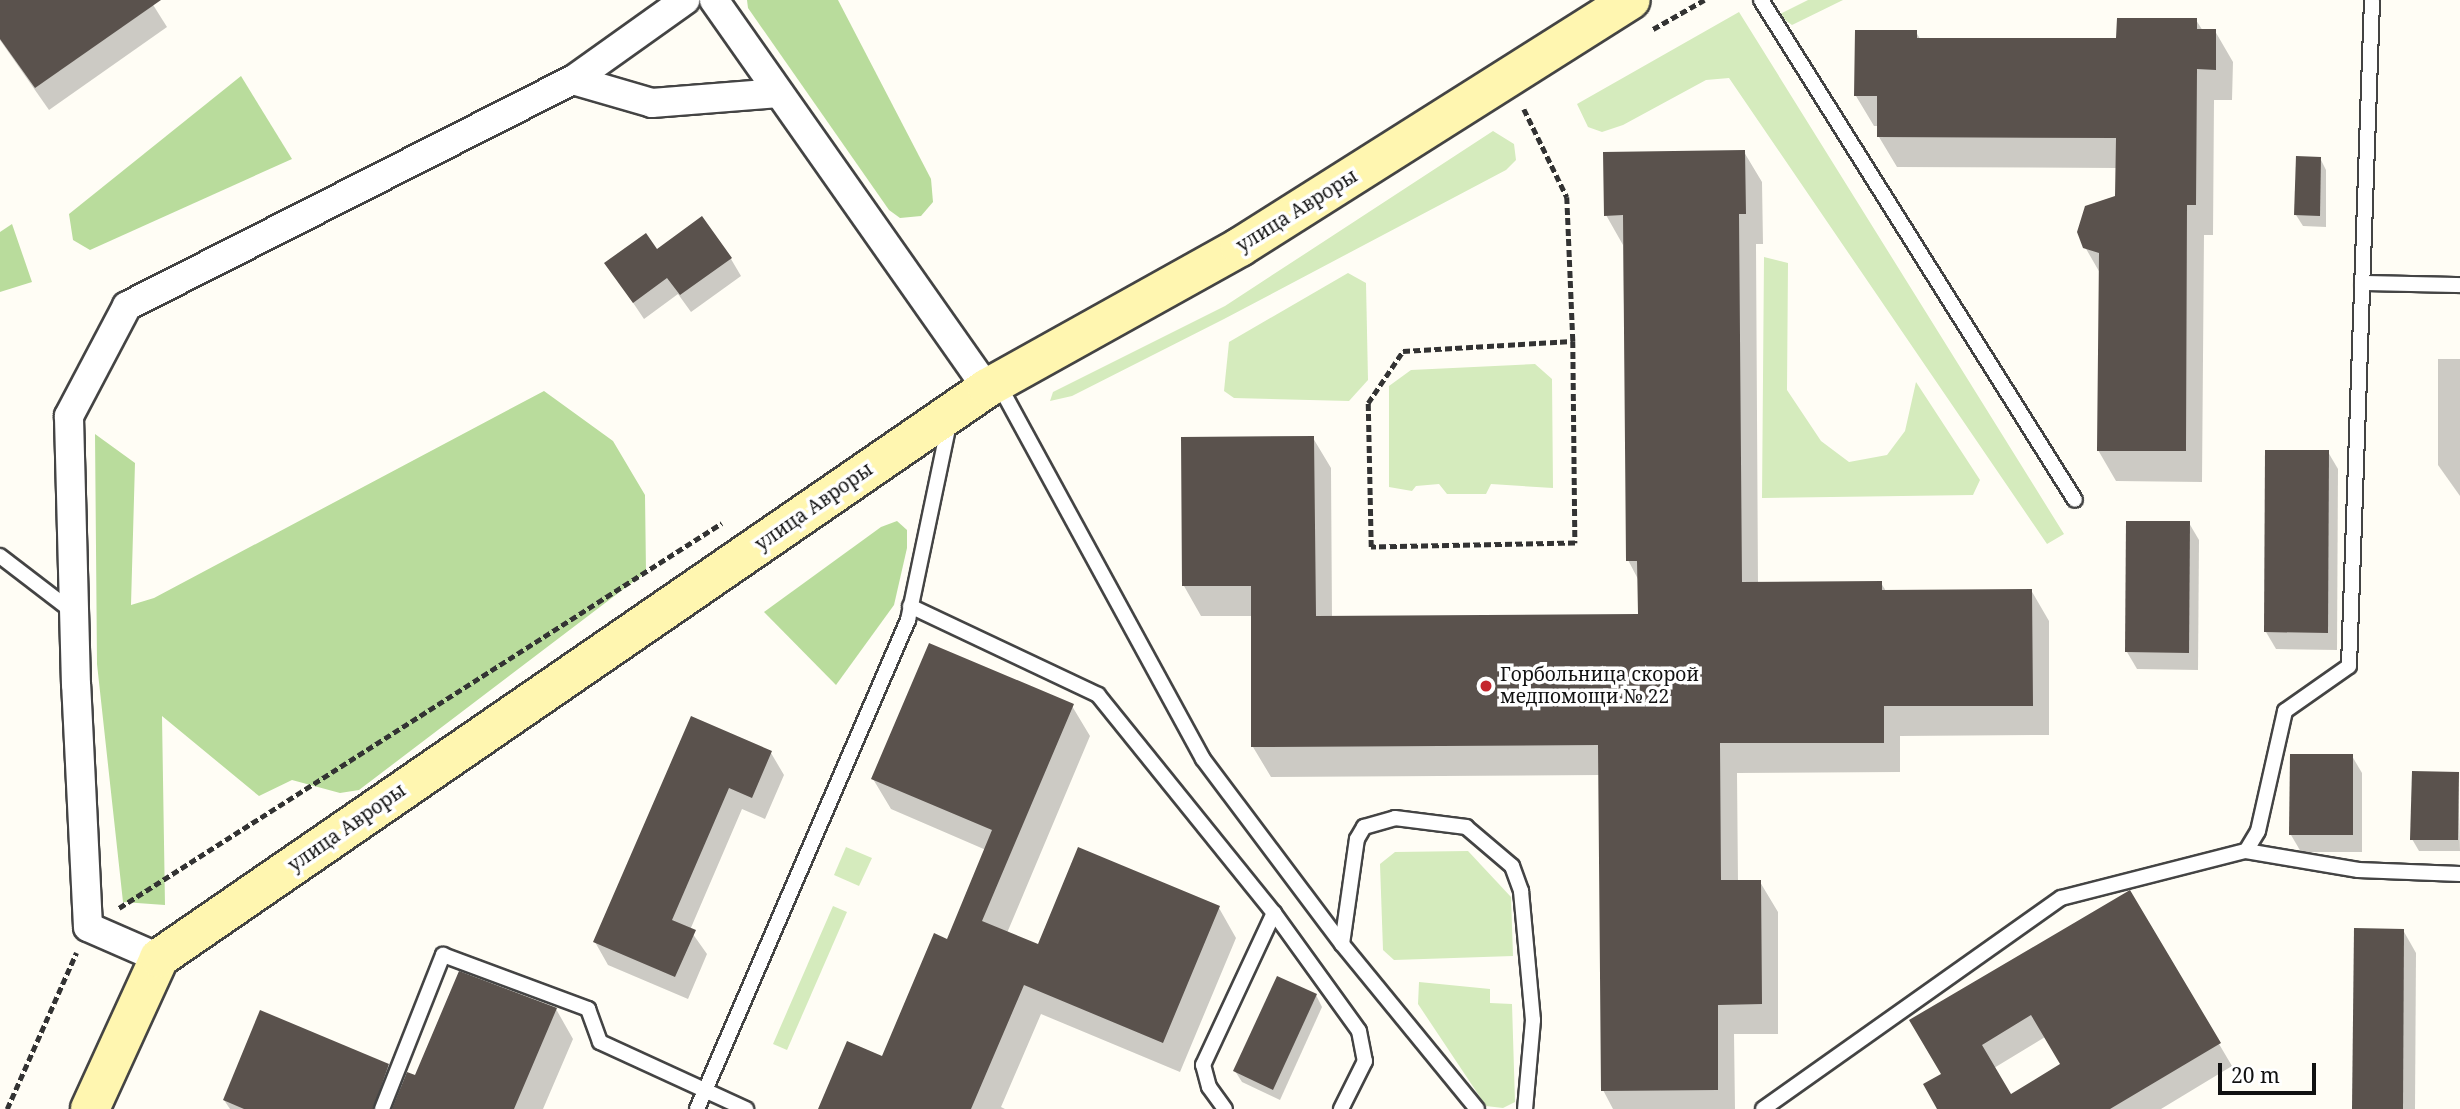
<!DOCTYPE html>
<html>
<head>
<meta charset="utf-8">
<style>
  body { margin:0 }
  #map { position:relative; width:2460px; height:1109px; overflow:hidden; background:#fffdf5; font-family:"Noto Serif",serif }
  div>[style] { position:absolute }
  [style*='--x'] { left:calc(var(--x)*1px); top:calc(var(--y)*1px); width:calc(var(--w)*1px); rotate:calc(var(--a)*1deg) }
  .green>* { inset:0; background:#d5ebbd }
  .forest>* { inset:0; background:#b9dc9c }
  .shadow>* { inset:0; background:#0003 }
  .building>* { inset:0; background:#5a524d }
  .path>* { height:4.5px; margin-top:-2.25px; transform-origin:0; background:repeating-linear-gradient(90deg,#333 0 7px,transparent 0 10.5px) }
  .roads { filter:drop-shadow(2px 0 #444) drop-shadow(-2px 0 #444) drop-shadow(0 2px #444) drop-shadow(0 -2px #444) }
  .lane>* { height:14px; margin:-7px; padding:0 7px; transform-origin:7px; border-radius:7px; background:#fff }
  .street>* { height:28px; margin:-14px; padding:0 14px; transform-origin:14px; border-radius:14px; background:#fff }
  .secondary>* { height:38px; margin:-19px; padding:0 19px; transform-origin:19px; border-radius:19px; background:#fff6b0 }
  .dots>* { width:19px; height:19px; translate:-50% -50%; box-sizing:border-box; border:4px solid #fff; border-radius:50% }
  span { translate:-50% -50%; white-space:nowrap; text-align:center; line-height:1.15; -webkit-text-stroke:7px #fff; paint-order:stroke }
  .street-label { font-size:19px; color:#111 }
  .poi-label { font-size:19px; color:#111 }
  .left { translate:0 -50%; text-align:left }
  .scale { position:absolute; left:2218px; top:1063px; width:98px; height:32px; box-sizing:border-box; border:4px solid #111; border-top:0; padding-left:9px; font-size:21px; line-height:24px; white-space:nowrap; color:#111; -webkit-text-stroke:5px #fff; paint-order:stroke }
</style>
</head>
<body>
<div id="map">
  <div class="green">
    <i style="clip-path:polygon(1808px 0,1843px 0,1792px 25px,1778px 15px)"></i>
    <i style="clip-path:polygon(1739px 12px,2064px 534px,2047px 544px,1729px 78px,1706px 80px,1623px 125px,1602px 132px,1588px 127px,1577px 104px)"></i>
    <i style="clip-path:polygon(1493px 131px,1514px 144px,1516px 160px,1506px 170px,1224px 319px,1072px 396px,1050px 401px,1053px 392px,1225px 306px)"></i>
    <i style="clip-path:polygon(1764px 257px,1788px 263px,1787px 390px,1821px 441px,1849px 462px,1887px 455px,1905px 431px,1916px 382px,1980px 480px,1973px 495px,1762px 498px)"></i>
    <i style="clip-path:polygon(1348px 273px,1366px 283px,1368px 380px,1349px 401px,1234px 398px,1224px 391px,1229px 342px)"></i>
    <i style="clip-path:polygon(1535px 364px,1552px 379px,1553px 488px,1491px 484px,1486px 494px,1447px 494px,1439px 484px,1416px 486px,1412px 491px,1389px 487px,1389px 386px,1411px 370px)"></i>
    <i style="clip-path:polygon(846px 847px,872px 858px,859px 886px,834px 875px)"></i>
    <i style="clip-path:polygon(1468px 851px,1511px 897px,1513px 956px,1394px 960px,1383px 950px,1380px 864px,1395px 852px)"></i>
    <i style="clip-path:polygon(833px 906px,847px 912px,787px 1050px,773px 1044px)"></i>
    <i style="clip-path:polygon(1419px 982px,1490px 989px,1490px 1003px,1512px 1004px,1515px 1102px,1503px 1108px,1486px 1106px,1418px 1004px)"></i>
  </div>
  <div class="forest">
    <i style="clip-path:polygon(747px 0,838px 0,931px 179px,933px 202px,921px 216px,900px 218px,889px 210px,748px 8px)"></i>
    <i style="clip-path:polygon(241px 76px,292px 159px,90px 250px,73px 240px,69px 214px)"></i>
    <i style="clip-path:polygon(12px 224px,32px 282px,0 292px,0 232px)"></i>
    <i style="clip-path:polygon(544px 391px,613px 441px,645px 495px,646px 572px,359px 790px,340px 793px,292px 780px,259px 796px,162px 716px,165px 905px,123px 902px,97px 664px,95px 434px,135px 463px,131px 605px,154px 598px)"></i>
    <i style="clip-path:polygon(897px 521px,907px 530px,907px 548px,894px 605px,836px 685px,764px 612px,881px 527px)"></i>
  </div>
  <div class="shadow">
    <i style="clip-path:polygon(0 0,150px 0,167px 27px,49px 110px,0 40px)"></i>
    <i style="clip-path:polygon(2196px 20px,2203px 31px,2215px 31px,2233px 62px,2232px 100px,2214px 100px,2213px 235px,2204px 235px,2202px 482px,2116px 481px,2098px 450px,2100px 273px,2085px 247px,2117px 198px,2117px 168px,1897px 167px,1879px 137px,1879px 126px,1874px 126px,1856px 96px,1916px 32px,1920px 39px,2118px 40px)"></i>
    <i style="clip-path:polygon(1744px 152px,1762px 182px,1763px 244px,1756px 244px,1758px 584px,1881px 583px,1886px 591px,2031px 590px,2049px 621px,2049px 735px,1900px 736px,1900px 772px,1737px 773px,1738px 882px,1760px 882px,1778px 912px,1778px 1034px,1734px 1034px,1735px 1109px,1613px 1109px,1603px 1090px,1600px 775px,1271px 777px,1253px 747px,1253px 616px,1201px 616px,1184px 586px,1313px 438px,1331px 468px,1332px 618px,1640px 616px,1639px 581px,1628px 560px,1623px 245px,1606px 215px)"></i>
    <i style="clip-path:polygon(2320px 158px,2326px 170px,2326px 227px,2303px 226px,2296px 215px)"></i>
    <i style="clip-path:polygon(657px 251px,731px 259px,741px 276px,691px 312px,678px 294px,644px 319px,607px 264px)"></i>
    <i style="clip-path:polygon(2438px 359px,2460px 359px,2460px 496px,2438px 465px)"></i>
    <i style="clip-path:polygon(2328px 452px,2338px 469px,2337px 650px,2276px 649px,2266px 632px)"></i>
    <i style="clip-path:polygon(2189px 523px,2199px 540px,2198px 670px,2137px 669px,2127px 652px)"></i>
    <i style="clip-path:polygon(1072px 706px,1090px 736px,1007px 933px,1038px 946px,1219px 908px,1236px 938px,1180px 1072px,1041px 1014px,1001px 1107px,1005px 1109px,820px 1109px,883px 1058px,948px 941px,986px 850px,891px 809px,873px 779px)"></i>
    <i style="clip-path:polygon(692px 718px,771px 753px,784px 775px,765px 819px,742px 809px,690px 930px,707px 954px,688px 999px,608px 965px,595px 942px)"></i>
    <i style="clip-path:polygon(2352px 756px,2362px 773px,2362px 852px,2301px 852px,2291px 835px)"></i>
    <i style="clip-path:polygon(2458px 774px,2460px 851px,2419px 851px,2412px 839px)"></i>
    <i style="clip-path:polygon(evenodd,2130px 893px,2232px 1066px,2161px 1109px,1939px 1109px,1943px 1074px,2130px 893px,2045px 1037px,2062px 1065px,2011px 1096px,1994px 1068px,2045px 1037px)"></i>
    <i style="clip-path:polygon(2403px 930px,2416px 953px,2415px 1109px,2354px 1109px)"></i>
    <i style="clip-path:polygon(1316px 995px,1322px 1007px,1280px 1100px,1242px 1082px,1235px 1071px)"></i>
    <i style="clip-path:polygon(556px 1009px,573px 1039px,543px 1109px,230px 1109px,224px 1100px,388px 1066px,402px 1090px,416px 1077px)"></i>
  </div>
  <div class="building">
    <i style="clip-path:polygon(0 0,161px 0,35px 88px,0 39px)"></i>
    <i style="clip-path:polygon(2117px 18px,2197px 18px,2197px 29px,2216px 29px,2216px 70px,2197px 69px,2196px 205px,2187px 205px,2186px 451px,2097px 451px,2099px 253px,2083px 248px,2077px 232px,2085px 206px,2115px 196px,2116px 138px,1877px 137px,1877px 96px,1854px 96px,1855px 30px,1917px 30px,1917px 38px,2116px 38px)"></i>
    <i style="clip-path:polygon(1745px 150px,1746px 214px,1739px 214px,1742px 582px,1882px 581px,1882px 590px,2032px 589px,2033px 706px,1884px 706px,1884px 743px,1720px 743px,1721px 880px,1761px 880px,1762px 1004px,1718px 1005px,1718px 1090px,1601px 1091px,1598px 745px,1251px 747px,1251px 586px,1182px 586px,1181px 437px,1314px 436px,1316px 616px,1638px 614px,1637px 561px,1626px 561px,1623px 215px,1604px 216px,1603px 152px)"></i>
    <i style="clip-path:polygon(2296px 156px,2321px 157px,2320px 216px,2294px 215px)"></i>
    <i style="clip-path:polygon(702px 216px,732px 258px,680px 295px,667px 278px,633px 303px,604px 263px,646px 233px,657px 249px)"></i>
    <i style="clip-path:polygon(2265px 450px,2329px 450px,2328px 633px,2264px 632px)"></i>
    <i style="clip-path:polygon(2126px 521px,2190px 521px,2189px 653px,2125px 652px)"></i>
    <i style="clip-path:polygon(929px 643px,1074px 704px,982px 921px,1038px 944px,1078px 847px,1220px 906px,1163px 1043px,1024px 985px,971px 1109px,818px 1109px,847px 1041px,882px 1056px,934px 933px,947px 939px,992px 830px,871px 779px)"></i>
    <i style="clip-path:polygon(691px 716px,772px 751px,752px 798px,729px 788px,672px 920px,696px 930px,675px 977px,593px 942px)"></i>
    <i style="clip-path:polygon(2290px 754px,2353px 754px,2353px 835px,2289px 835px)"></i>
    <i style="clip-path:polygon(2412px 771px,2459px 772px,2458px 840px,2410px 840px)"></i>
    <i style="clip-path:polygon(evenodd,2130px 890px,2221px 1043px,2110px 1109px,1937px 1109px,1923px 1084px,1941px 1074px,1909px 1020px,2130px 890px,2031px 1015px,2060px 1064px,2011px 1094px,1982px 1045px,2031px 1015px)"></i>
    <i style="clip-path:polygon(2354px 928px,2404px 929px,2403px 1109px,2352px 1109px)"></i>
    <i style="clip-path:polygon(459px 971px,557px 1008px,514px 1109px,392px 1109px,407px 1072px,415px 1075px)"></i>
    <i style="clip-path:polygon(1277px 976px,1317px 994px,1273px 1090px,1233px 1071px)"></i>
    <i style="clip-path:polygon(260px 1010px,389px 1064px,373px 1109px,244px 1109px,223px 1100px)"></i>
  </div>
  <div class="path">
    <i style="--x:1653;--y:29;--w:59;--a:-29.6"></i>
    <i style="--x:1524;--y:109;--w:98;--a:64"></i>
    <i style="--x:1567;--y:197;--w:144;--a:87.6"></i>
    <i style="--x:1573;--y:341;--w:202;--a:89.4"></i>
    <i style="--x:1575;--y:543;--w:204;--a:178.9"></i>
    <i style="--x:1371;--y:547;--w:144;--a:-91.2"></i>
    <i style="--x:1368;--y:403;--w:63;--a:-56.1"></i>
    <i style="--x:1403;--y:351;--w:170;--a:-3.4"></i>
    <i style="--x:119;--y:908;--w:715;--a:-32.56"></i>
    <i style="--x:7;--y:1109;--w:171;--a:-66.1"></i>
  </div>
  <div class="roads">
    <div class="lane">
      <i style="--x:1761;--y:0;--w:590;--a:57.87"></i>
      <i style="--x:2362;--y:283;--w:98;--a:1.2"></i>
      <i style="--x:998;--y:383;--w:428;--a:61.4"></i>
      <i style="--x:1203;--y:759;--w:231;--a:53.1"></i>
      <i style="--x:1342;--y:944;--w:213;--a:50.7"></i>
      <i style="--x:0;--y:556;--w:92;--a:37.5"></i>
      <i style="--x:910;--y:606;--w:208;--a:25.3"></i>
      <i style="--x:1098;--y:695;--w:280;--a:51.1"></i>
      <i style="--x:1274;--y:913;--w:145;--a:54.2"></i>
      <i style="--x:1359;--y:1031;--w:31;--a:79"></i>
      <i style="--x:1365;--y:1061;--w:54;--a:116.6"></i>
      <i style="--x:2246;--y:851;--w:114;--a:9.6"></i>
      <i style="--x:2358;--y:870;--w:102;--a:2.2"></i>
      <i style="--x:1342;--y:944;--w:106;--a:-81.9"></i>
      <i style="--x:1357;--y:839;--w:14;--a:-60"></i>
      <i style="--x:1364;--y:827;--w:32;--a:-16"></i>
      <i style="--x:1395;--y:818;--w:72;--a:7.2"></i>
      <i style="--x:1466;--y:827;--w:60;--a:40.3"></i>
      <i style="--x:1512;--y:866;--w:27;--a:70"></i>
      <i style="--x:1521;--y:891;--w:130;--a:84.7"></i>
      <i style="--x:1533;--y:1020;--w:89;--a:95.1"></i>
      <i style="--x:382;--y:1109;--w:166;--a:-68.4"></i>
      <i style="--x:443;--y:955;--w:155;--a:20.4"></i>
      <i style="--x:588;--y:1009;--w:35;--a:70"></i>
      <i style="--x:600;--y:1042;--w:161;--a:24.7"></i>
      <i style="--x:697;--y:1109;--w:533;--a:-66.66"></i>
      <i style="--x:908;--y:620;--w:200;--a:-78.2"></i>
      <i style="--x:1225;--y:1109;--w:27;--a:-126"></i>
      <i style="--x:1209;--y:1087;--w:23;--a:-105"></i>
      <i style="--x:1203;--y:1065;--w:168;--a:-65"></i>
      <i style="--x:1763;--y:1109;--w:365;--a:-35.3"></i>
      <i style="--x:2061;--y:898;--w:191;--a:-14.3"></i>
      <i style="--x:2246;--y:851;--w:23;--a:-59"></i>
      <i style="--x:2258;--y:831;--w:123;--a:-77.3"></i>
      <i style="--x:2285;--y:711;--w:78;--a:-35.1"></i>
      <i style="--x:2349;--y:666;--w:666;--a:-88.02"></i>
    </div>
    <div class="street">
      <i style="--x:714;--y:0;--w:474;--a:54.9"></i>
      <i style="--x:573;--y:80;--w:82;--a:16.2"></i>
      <i style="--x:652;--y:103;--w:127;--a:-4.5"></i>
      <i style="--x:159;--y:958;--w:77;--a:-156.4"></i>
      <i style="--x:88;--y:927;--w:242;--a:-92.8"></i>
      <i style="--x:76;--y:685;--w:269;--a:-91.5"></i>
      <i style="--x:69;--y:416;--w:124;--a:-62.2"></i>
      <i style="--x:127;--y:306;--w:500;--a:-26.9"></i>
      <i style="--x:573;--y:80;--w:138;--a:-35.5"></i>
    </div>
    <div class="secondary">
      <i style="--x:90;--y:1109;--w:166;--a:-65.4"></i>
      <i style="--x:159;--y:958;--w:1005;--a:-34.54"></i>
      <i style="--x:987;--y:388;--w:290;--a:-29.1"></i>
      <i style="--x:1240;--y:247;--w:462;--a:-32.3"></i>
    </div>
  </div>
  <div class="dots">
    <i style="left:1486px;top:686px;background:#c4262e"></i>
  </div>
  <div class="street-label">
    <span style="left:1297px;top:211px;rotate:-32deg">улица Авроры</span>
    <span style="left:814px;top:507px;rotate:-35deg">улица Авроры</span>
    <span style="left:347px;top:828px;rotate:-35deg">улица Авроры</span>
  </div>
  <div class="poi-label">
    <span class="left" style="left:1500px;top:686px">Горбольница скорой<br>медпомощи № 22</span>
  </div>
  <div class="scale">20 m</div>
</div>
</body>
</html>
